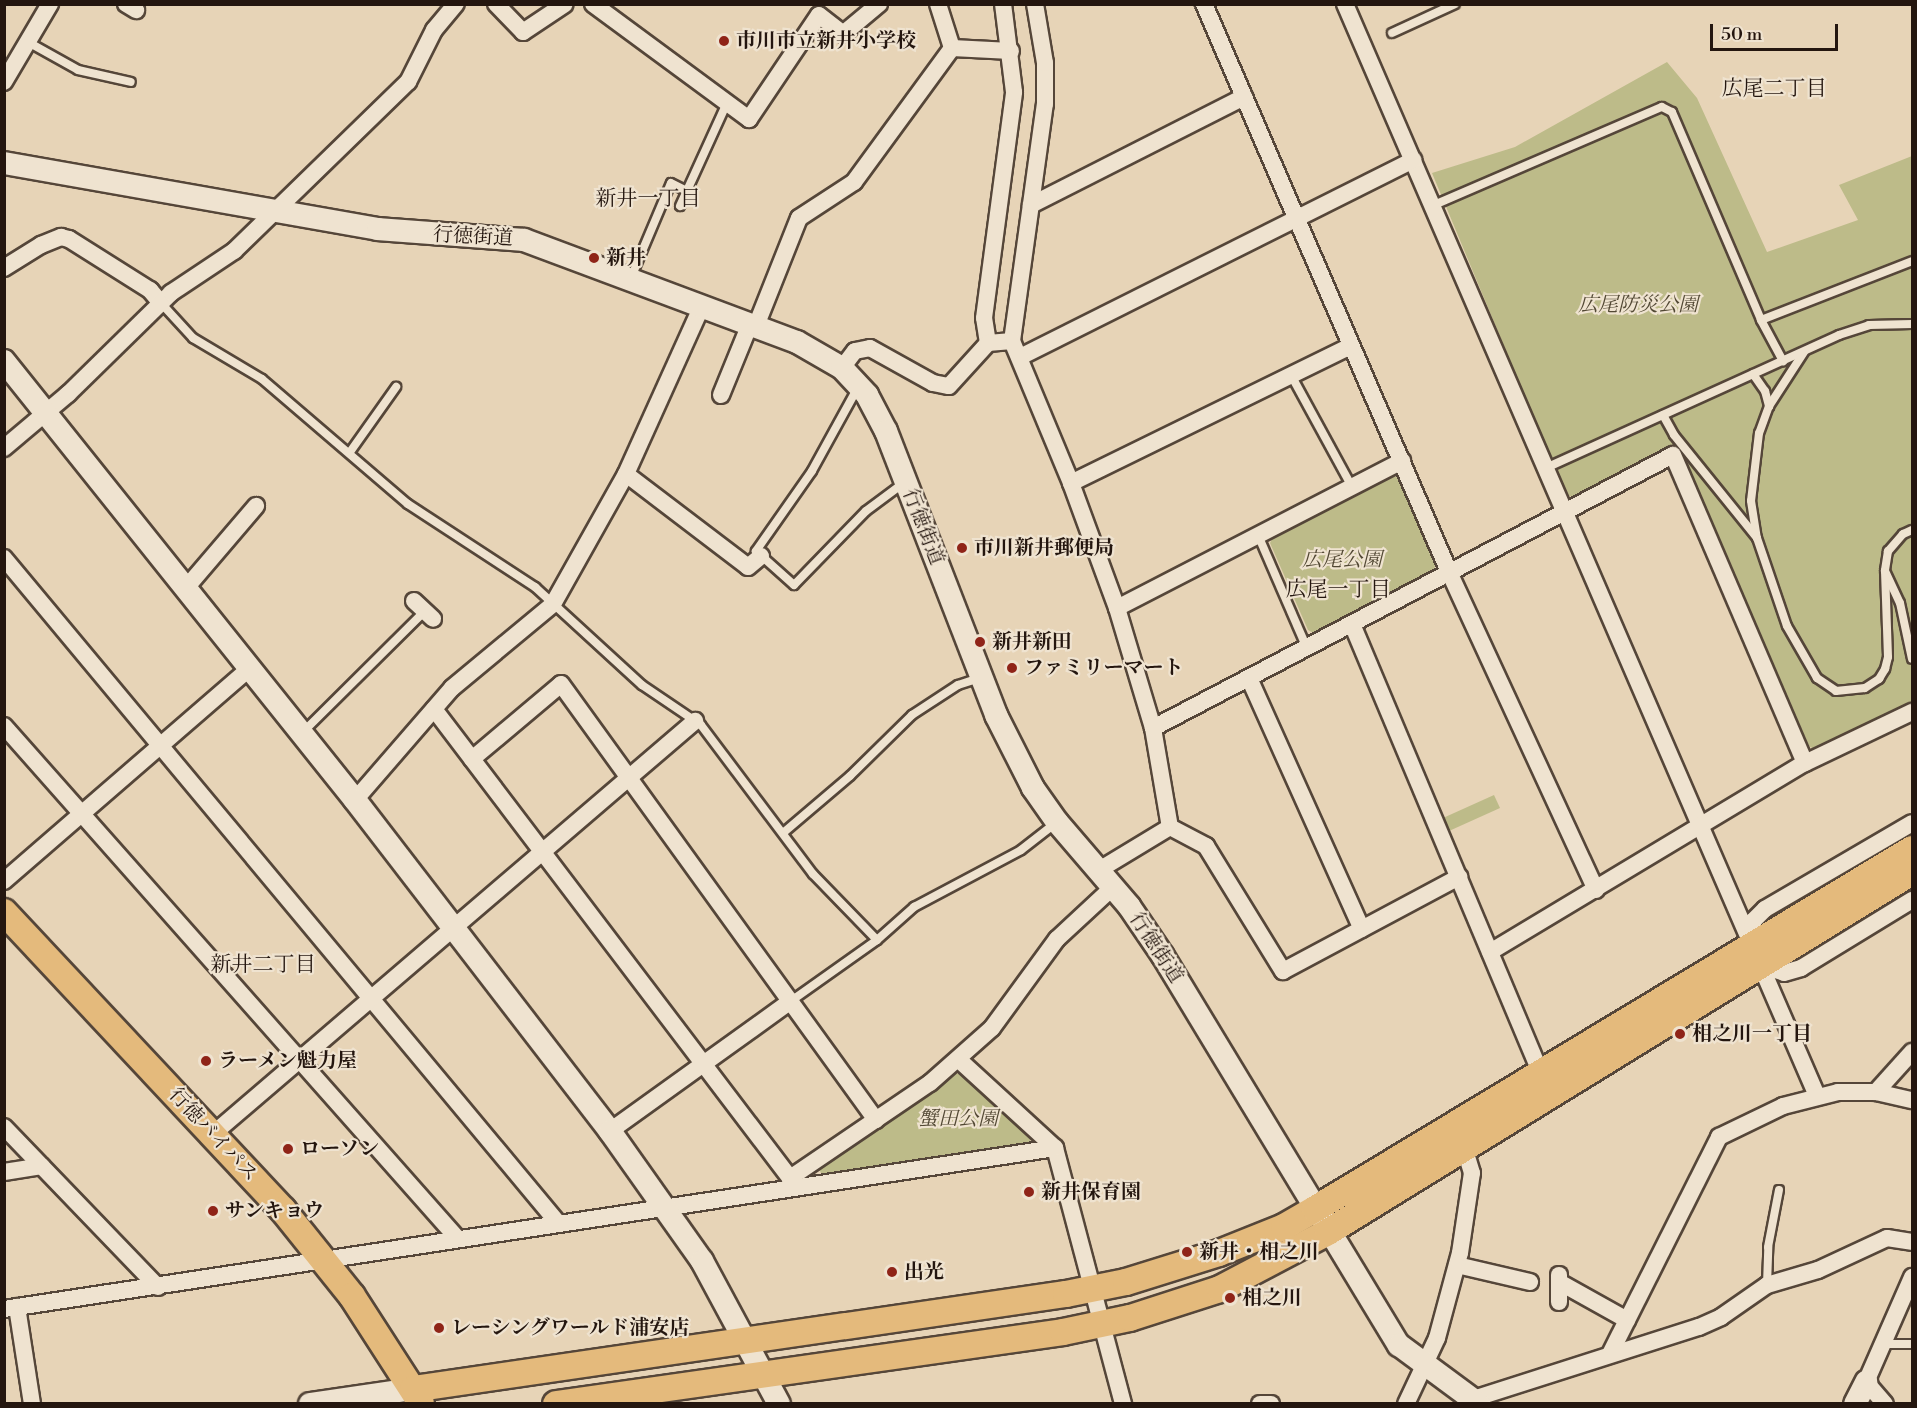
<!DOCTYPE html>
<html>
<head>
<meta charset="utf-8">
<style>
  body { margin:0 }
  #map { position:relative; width:1917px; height:1408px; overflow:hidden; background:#e7d4b7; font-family:"Libre Bodoni","Noto Serif JP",serif }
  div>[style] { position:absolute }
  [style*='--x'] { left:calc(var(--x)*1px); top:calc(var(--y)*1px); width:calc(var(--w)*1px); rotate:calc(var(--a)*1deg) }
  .green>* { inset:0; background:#bdbb89 }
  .roads { filter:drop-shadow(2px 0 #554639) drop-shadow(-2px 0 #554639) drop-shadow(0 2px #554639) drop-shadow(0 -2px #554639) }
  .lane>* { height:8px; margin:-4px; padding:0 4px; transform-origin:4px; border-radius:4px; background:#efe3d0 }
  .street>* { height:16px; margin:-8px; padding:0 8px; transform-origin:8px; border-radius:8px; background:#efe3d0 }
  .secondary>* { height:22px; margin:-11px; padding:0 11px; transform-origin:11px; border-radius:11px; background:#efe3d0 }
  .primary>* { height:26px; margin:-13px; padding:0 13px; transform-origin:13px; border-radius:13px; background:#e4ba7c }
  .dots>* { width:16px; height:16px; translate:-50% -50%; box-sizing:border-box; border:3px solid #efe3d0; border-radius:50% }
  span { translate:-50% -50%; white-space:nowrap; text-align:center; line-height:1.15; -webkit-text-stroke:4.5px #efe3d0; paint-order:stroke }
  .poi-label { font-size:20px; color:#24160f; font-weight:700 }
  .left { translate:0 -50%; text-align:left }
  .street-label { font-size:20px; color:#24160f }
  .park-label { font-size:20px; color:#524834; font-style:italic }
  .neighbourhood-label { font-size:21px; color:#24160f }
  .frame { position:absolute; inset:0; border:6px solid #24160f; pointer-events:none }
  .scale { position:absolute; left:1710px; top:24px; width:128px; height:27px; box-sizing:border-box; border:3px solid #24160f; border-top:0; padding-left:8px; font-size:18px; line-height:21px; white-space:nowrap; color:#24160f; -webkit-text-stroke:4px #efe3d0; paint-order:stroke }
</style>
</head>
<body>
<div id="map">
  <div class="green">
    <i style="clip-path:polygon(1667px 62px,1697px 98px,1767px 252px,1858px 220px,1839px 185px,1912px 156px,1912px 705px,1815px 750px,1809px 746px,1675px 444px,1576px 498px,1566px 495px,1432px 173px,1515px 147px)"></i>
    <i style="clip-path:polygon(1392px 475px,1398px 478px,1435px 566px,1433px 572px,1315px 634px,1308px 630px,1270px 543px,1274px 535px)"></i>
    <i style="clip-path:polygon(1494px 795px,1500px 808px,1449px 831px,1443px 818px)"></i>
    <i style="clip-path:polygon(954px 1073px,963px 1075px,1032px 1136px,1029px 1144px,822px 1176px,819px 1168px,936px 1090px)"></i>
  </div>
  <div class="roads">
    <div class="lane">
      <i style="--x:1392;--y:33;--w:69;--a:-24.7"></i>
      <i style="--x:28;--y:42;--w:57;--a:29.2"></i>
      <i style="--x:78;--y:70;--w:54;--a:12.8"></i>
      <i style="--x:1434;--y:205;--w:248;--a:-23.3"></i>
      <i style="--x:1662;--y:107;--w:11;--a:27"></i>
      <i style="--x:1672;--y:112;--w:226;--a:66.8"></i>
      <i style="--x:1761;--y:320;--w:47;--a:61.8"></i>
      <i style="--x:680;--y:206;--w:113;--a:-65.5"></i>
      <i style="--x:630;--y:280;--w:105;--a:-67.1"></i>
      <i style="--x:671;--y:183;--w:18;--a:27"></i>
      <i style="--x:160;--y:302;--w:49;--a:47.5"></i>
      <i style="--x:193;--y:338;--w:80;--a:30.7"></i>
      <i style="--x:262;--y:379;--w:192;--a:40.6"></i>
      <i style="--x:408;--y:504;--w:152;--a:33.2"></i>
      <i style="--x:535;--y:587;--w:145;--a:42.5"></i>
      <i style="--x:642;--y:685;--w:71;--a:34.1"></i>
      <i style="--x:701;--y:725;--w:186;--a:53.1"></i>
      <i style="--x:813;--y:874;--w:92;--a:45.9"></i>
      <i style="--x:1761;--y:320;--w:162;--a:-21.3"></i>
      <i style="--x:1804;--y:352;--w:64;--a:122.9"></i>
      <i style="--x:1769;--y:406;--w:29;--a:110"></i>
      <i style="--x:1759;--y:433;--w:68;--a:96.7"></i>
      <i style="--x:1751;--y:501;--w:37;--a:81"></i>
      <i style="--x:1757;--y:538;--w:93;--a:71.2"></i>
      <i style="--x:1787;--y:626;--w:60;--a:60"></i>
      <i style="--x:1817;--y:678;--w:23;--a:34"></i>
      <i style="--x:1836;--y:691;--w:29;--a:-6"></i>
      <i style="--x:1865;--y:688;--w:17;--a:-33"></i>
      <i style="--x:1879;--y:679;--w:12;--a:-59"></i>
      <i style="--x:1885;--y:669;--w:12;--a:-76"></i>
      <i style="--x:1888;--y:657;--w:86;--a:-92"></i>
      <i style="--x:1753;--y:374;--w:21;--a:55"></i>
      <i style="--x:1765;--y:391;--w:16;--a:75"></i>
      <i style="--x:1291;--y:375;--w:128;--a:61.4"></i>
      <i style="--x:857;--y:389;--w:94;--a:118.8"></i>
      <i style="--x:812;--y:471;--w:98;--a:125"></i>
      <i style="--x:756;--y:551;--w:51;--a:41.8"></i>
      <i style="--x:794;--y:585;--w:103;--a:-45.8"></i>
      <i style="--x:866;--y:511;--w:49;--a:-36.6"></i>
      <i style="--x:1663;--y:415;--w:23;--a:61"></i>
      <i style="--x:1674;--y:435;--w:132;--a:51.1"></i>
      <i style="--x:350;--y:452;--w:80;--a:-54.7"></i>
      <i style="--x:1548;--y:467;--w:320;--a:-24.4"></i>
      <i style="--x:1839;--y:335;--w:32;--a:-18"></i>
      <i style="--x:1869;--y:325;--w:43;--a:-1.3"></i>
      <i style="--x:1912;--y:530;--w:10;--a:156"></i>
      <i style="--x:1903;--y:534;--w:23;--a:131"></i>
      <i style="--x:1888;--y:551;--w:20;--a:99"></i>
      <i style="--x:1885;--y:571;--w:35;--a:65"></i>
      <i style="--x:1900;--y:603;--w:57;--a:77.9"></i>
      <i style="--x:1258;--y:535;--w:123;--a:66.6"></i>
      <i style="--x:302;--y:733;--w:173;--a:-44.8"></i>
      <i style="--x:783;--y:833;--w:88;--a:-40.4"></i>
      <i style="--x:850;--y:776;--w:87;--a:-44.5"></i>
      <i style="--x:912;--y:715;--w:55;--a:-33.1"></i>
      <i style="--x:958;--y:685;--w:23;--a:-18"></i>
      <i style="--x:791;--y:1001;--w:105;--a:-35.3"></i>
      <i style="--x:877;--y:940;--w:50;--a:-41.7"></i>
      <i style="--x:914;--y:907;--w:121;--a:-28"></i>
      <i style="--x:1021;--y:850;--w:46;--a:-37.9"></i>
      <i style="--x:1767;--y:1285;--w:38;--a:-88"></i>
      <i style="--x:1768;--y:1247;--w:58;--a:-79.1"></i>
      <i style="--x:1883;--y:1344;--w:29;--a:0"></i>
    </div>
    <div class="street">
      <i style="--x:126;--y:4;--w:12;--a:31"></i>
      <i style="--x:496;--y:4;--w:39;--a:46"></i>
      <i style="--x:523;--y:32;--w:50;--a:-33.7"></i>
      <i style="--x:593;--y:4;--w:194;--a:36.4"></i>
      <i style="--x:749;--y:119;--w:125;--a:-56.1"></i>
      <i style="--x:819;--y:15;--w:31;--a:38"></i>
      <i style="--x:843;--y:34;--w:47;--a:-39.8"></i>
      <i style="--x:938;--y:4;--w:46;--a:72.3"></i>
      <i style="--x:1204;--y:4;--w:621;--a:66.66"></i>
      <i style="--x:1450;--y:574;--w:348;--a:65.2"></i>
      <i style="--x:1345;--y:4;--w:1190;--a:66.62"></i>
      <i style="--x:4;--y:82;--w:91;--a:-59.5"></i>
      <i style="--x:1031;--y:205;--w:239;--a:-26.9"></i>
      <i style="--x:4;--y:268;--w:44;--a:-31.9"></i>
      <i style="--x:41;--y:245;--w:22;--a:-22"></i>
      <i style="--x:61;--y:237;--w:8;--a:14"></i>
      <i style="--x:69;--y:239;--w:96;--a:32.2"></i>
      <i style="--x:150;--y:290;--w:16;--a:50"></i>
      <i style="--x:756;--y:326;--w:116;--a:-68.3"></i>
      <i style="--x:799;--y:218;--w:66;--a:-33.2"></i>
      <i style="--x:854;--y:182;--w:166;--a:-53.8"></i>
      <i style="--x:952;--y:48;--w:59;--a:2.9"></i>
      <i style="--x:1012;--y:341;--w:239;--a:-82.1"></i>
      <i style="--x:1045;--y:104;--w:41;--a:-90"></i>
      <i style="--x:1045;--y:63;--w:60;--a:-99.6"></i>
      <i style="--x:988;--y:343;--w:25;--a:-99"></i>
      <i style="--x:984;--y:318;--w:228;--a:-82.4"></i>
      <i style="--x:1014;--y:92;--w:89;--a:-97.1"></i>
      <i style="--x:1020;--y:357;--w:440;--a:-26.6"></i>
      <i style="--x:842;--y:368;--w:21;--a:-53"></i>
      <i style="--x:855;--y:351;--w:15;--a:-11"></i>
      <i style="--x:870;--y:348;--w:72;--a:29.1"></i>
      <i style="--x:933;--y:383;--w:16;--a:11"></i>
      <i style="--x:949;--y:386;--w:58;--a:-47.8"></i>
      <i style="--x:988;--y:343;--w:24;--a:-5"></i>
      <i style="--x:1012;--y:341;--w:154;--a:67.4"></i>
      <i style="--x:1071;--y:483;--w:133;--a:69.8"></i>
      <i style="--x:1117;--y:608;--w:125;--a:73.3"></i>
      <i style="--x:1153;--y:728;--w:100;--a:80.3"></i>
      <i style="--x:1170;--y:827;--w:83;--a:148.8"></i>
      <i style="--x:721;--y:395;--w:77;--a:-67.8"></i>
      <i style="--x:4;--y:448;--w:84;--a:-40.2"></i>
      <i style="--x:68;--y:394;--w:144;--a:-44.4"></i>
      <i style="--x:171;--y:293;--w:76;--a:-33.7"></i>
      <i style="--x:234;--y:251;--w:243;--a:-44.2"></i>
      <i style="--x:408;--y:82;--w:58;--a:-63.4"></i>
      <i style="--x:434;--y:30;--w:34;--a:-50"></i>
      <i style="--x:626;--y:474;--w:153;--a:37.3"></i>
      <i style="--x:748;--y:567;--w:17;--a:-40"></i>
      <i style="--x:1071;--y:483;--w:312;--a:-26.1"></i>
      <i style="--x:4;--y:558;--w:866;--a:50.2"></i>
      <i style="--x:186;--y:588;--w:108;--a:-49.5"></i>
      <i style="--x:414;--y:601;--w:26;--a:43"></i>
      <i style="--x:1117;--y:608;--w:321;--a:-27.3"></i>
      <i style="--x:1352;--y:624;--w:487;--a:67.2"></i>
      <i style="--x:1249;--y:678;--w:275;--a:65.8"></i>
      <i style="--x:434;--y:709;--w:589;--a:52.8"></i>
      <i style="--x:4;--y:726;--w:685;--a:48.49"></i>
      <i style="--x:1153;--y:728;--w:587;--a:-27.7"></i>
      <i style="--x:1673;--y:455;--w:335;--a:66.8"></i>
      <i style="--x:472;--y:759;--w:116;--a:-40.1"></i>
      <i style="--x:561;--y:684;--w:538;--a:54.15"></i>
      <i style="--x:355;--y:800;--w:148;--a:-49.1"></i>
      <i style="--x:452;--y:688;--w:131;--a:-39.7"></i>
      <i style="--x:553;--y:604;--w:149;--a:-60.7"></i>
      <i style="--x:626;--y:474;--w:184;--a:-65.7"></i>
      <i style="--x:1170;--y:827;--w:41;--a:27.8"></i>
      <i style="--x:1206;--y:846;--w:147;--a:58.4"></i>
      <i style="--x:1283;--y:971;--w:200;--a:-28.1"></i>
      <i style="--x:4;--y:881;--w:325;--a:-40.9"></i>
      <i style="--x:1752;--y:941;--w:20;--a:-87"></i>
      <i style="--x:1753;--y:921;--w:17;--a:-45"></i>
      <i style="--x:1765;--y:909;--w:170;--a:-30.3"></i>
      <i style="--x:1490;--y:952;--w:367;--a:-31"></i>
      <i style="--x:1805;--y:763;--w:119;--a:-25.5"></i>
      <i style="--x:1760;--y:965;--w:25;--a:18"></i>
      <i style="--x:1784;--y:973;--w:18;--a:-16"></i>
      <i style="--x:1801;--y:968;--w:130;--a:-31.5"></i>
      <i style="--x:958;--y:1059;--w:132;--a:42.5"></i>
      <i style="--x:1055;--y:1148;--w:265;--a:75.1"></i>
      <i style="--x:1876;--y:1092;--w:54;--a:-48"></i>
      <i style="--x:4;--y:1127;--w:222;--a:46.1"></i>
      <i style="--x:610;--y:1131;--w:223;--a:-35.7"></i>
      <i style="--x:213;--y:1134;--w:635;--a:-40.59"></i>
      <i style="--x:4;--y:1172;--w:38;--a:-9"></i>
      <i style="--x:791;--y:1188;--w:10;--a:-96"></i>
      <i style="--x:790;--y:1178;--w:169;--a:-34.2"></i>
      <i style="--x:930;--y:1083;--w:83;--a:-41.6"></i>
      <i style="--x:992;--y:1028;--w:110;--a:-53.9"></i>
      <i style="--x:1057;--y:939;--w:76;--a:-42.9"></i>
      <i style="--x:1457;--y:1265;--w:75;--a:13.1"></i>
      <i style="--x:1559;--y:1282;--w:78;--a:29.2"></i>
      <i style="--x:1559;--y:1302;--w:27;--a:-90"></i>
      <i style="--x:17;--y:1307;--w:98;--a:81.2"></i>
      <i style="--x:4;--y:1309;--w:1063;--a:-8.71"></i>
      <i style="--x:1610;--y:1354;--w:243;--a:-63.3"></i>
      <i style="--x:1719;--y:1137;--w:71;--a:-25.8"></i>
      <i style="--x:1783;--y:1106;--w:57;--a:-14.3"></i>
      <i style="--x:1838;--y:1092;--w:38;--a:0"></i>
      <i style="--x:1876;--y:1092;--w:37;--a:13"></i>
      <i style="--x:1473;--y:1399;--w:237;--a:-17.7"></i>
      <i style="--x:1699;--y:1327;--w:24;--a:-24"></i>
      <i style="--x:1721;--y:1317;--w:56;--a:-34.8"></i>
      <i style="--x:1767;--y:1285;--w:53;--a:-16.4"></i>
      <i style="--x:1818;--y:1270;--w:76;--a:-24.9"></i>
      <i style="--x:1887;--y:1238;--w:25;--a:9"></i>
      <i style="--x:1260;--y:1404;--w:11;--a:0"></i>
      <i style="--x:1406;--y:1404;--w:73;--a:-64.8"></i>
      <i style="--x:1437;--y:1338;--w:88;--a:-74.9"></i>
      <i style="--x:1460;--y:1253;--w:81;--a:-81.5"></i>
      <i style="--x:1472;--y:1173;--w:28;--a:-107"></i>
      <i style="--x:1885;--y:1404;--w:29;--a:-131"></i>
      <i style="--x:1866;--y:1382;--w:115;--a:-66.3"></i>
    </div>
    <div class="secondary">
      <i style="--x:4;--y:163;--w:380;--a:10"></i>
      <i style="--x:378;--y:229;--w:146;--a:4.3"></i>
      <i style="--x:524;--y:240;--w:291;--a:20.5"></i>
      <i style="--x:797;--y:342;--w:52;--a:30"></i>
      <i style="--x:842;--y:368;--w:37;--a:47"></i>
      <i style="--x:867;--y:395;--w:41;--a:62.2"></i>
      <i style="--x:886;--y:431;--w:305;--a:68.8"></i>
      <i style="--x:996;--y:715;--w:82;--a:63.1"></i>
      <i style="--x:1033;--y:788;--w:42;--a:54.8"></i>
      <i style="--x:1057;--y:822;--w:111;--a:49.4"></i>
      <i style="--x:1129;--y:906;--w:60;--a:55.8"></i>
      <i style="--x:1163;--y:956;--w:455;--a:58.8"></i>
      <i style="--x:1399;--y:1345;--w:99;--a:36.4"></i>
      <i style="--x:4;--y:361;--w:562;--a:51.36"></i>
      <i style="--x:355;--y:800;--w:418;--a:52.4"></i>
      <i style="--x:610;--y:1131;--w:159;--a:54.7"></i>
      <i style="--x:702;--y:1261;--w:162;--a:61.7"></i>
      <i style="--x:310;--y:1404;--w:104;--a:-8.3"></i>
      <i style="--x:1855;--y:1404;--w:25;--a:-63"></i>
    </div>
    <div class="primary">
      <i style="--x:4;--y:912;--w:408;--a:46.9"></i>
      <i style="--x:283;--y:1210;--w:110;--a:51.3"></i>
      <i style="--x:352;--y:1296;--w:127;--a:57.2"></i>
      <i style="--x:413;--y:1389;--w:660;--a:-8.28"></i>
      <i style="--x:1066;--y:1294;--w:61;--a:-11.3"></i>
      <i style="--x:1126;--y:1282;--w:97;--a:-17.3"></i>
      <i style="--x:1219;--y:1253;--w:70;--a:-21.8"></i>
      <i style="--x:1284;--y:1227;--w:36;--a:-30"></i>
      <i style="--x:1315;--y:1209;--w:697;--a:-31.09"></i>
      <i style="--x:556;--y:1404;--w:512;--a:-8.08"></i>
      <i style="--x:1063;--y:1332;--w:68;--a:-11.8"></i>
      <i style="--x:1130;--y:1318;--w:95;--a:-17.9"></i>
      <i style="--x:1220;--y:1289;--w:122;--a:-27.8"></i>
      <i style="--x:1328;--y:1232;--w:686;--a:-31.65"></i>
    </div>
  </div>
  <div class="dots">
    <i style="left:724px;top:41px;background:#8f2418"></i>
    <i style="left:594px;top:258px;background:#8f2418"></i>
    <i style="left:962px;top:548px;background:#8f2418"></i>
    <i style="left:980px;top:642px;background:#8f2418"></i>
    <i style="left:1012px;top:668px;background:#8f2418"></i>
    <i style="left:1680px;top:1034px;background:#8f2418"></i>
    <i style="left:206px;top:1061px;background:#8f2418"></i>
    <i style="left:288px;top:1149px;background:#8f2418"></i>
    <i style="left:1029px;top:1192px;background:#8f2418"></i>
    <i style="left:213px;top:1211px;background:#8f2418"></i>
    <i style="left:1187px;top:1252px;background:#8f2418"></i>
    <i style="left:892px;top:1272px;background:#8f2418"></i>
    <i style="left:1230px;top:1298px;background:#8f2418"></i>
    <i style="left:439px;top:1328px;background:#8f2418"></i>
  </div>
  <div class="poi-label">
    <span class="left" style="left:736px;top:41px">市川市立新井小学校</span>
    <span class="left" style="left:606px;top:258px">新井</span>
    <span class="left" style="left:974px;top:548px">市川新井郵便局</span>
    <span class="left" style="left:992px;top:642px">新井新田</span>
    <span class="left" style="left:1024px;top:668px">ファミリーマート</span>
    <span class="left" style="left:1692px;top:1034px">相之川一丁目</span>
    <span class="left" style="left:218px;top:1061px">ラーメン魁力屋</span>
    <span class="left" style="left:300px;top:1149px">ローソン</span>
    <span class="left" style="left:1041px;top:1192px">新井保育園</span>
    <span class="left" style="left:225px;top:1211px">サンキョウ</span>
    <span class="left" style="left:1199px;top:1252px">新井・相之川</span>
    <span class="left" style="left:904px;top:1272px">出光</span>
    <span class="left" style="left:1242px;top:1298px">相之川</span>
    <span class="left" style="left:451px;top:1328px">レーシングワールド浦安店</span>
  </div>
  <div class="street-label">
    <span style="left:473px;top:237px;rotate:3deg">行徳街道</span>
    <span style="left:923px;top:527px;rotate:69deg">行徳街道</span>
    <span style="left:1156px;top:948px;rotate:57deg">行徳街道</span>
    <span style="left:213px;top:1135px;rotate:47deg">行徳バイパス</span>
  </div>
  <div class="park-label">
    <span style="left:1638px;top:305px">広尾防災公園</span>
    <span style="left:1342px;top:560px">広尾公園</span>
    <span style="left:958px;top:1119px">蟹田公園</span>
  </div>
  <div class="neighbourhood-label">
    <span style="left:1774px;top:89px">広尾二丁目</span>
    <span style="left:648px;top:199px">新井一丁目</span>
    <span style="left:1338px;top:590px">広尾一丁目</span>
    <span style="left:263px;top:965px">新井二丁目</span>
  </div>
  <div class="frame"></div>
  <div class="scale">50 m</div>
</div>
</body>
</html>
